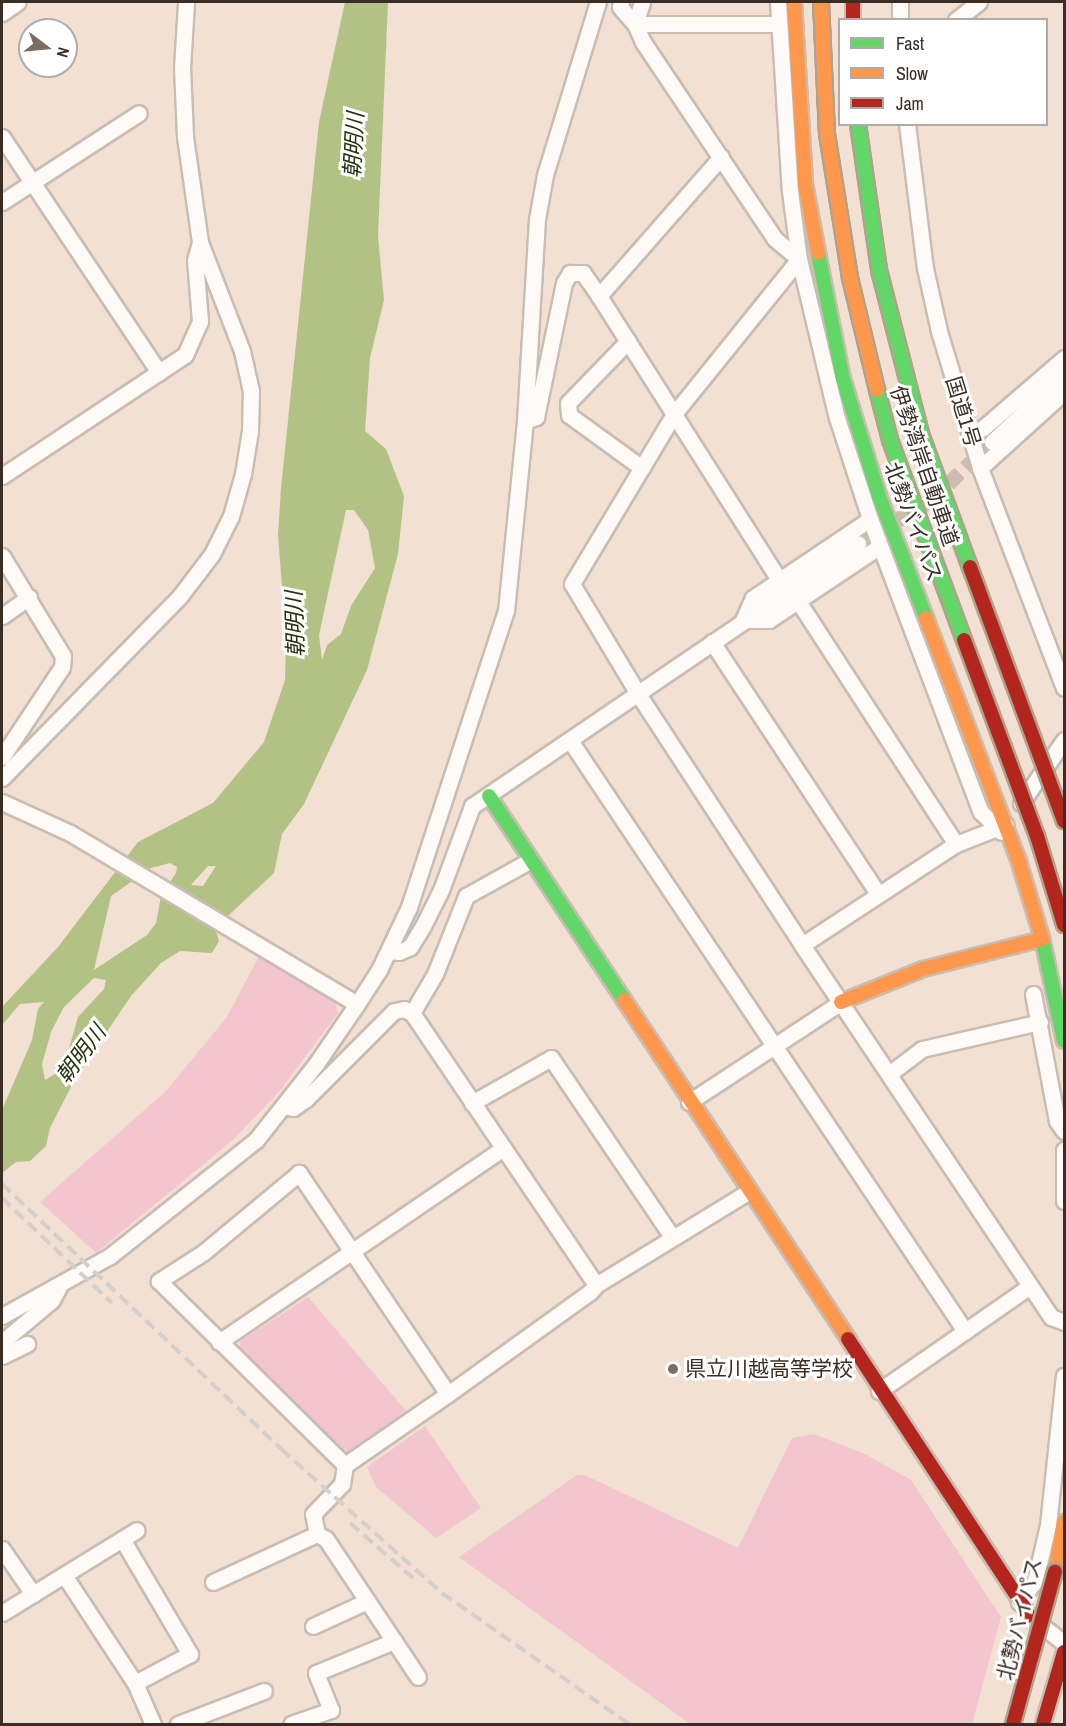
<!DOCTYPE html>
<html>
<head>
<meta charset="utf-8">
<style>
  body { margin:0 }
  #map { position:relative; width:1066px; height:1726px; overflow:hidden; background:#f2e0d2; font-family:"Archivo Narrow","Noto Sans JP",sans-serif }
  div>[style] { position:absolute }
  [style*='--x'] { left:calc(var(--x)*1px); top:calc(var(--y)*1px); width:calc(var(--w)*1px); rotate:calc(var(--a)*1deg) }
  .green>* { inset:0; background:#f3c6cf }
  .water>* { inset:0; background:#b2c284 }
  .street-tunnel>* { height:15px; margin-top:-7.5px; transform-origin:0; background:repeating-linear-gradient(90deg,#cdbcaf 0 15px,transparent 0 23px) }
  .roads { filter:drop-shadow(2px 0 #c9bcb1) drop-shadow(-2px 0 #c9bcb1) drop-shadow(0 2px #c9bcb1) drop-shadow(0 -2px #c9bcb1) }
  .street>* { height:15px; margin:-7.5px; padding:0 7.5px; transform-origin:7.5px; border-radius:7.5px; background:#fdfaf8 }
  .fast>* { height:14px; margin:-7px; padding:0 7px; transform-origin:7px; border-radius:7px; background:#63d668 }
  .slow>* { height:14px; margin:-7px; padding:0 7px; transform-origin:7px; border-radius:7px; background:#ff974d }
  .jam>* { height:14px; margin:-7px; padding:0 7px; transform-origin:7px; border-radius:7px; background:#b3261e }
  .rail>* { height:4px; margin-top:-2px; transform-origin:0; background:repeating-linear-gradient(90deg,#d4cfcb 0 12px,transparent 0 18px) }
  .bridges { filter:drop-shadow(2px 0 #b0a28c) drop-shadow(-2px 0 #b0a28c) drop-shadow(0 2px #b0a28c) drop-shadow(0 -2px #b0a28c) }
  .fast-bridge>* { height:14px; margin:-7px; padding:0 7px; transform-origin:7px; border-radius:7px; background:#63d668 }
  .slow-bridge>* { height:14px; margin:-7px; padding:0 7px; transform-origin:7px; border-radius:7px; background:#ff974d }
  .jam-bridge>* { height:14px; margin:-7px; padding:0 7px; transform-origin:7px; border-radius:7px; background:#b3261e }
  .dots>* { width:16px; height:16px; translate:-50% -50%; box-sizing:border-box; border:3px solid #fff; border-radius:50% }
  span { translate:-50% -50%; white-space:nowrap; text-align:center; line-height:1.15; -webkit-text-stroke:6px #fff; paint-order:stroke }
  .street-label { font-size:21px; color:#3a2d24 }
  .poi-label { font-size:21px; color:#3a2d24 }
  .left { translate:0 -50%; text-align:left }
  .water-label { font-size:22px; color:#26310e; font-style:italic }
  .frame { position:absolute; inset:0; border:3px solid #3a2d24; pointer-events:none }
  .legend { position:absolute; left:838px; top:18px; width:210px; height:108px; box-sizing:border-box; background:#fff; border:2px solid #b0aba7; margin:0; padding:8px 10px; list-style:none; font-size:18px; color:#3a2d24 }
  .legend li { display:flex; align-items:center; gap:12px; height:30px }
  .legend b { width:30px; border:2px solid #b0aba7 }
  .north { position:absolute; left:18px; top:18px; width:60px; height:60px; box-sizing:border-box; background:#fff; border:2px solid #b0aba7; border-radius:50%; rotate:106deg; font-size:16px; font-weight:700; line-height:24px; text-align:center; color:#3a2d24 }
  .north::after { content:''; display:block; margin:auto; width:21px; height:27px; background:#7a6c61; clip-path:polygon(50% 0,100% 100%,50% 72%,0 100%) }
</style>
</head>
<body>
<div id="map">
  <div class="green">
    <i style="clip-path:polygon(259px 956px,334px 997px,338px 1013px,279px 1092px,233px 1140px,96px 1253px,40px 1202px,165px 1092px,227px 1017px)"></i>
    <i style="clip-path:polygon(308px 1297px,408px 1413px,350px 1455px,241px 1351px,240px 1341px)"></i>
    <i style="clip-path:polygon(425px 1426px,481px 1508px,436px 1538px,376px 1487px,367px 1467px)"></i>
    <i style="clip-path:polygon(814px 1434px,865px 1454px,911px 1480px,1001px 1617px,972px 1724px,690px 1724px,459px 1557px,577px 1475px,585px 1475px,738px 1548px,792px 1438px)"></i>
  </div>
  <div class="water">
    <i style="clip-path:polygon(evenodd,345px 2px,388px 2px,378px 236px,384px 300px,370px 358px,365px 431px,386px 449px,404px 496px,398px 554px,367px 670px,304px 804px,282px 834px,274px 873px,215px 928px,219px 941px,212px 953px,180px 951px,161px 963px,131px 996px,75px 1079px,50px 1128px,46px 1146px,30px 1161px,16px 1162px,2px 1173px,2px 1110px,32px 1040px,38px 1009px,44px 1002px,20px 1004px,2px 1025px,2px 1007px,58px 947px,138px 842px,213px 803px,264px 742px,285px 680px,286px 637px,278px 535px,281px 488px,319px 122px,345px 2px,346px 510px,354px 510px,368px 530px,375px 568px,351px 606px,341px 634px,327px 645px,322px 660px,319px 635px,346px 510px,345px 2px,170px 863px,177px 867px,176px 873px,161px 896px,156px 923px,147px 935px,94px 970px,111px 896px,151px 868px,170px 863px,345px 2px,208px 866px,216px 866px,203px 886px,191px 885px,208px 866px,345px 2px,94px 978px,106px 980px,104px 989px,78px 1017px,63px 1069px,45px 1080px,42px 1064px,51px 1032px,64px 1007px,94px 978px)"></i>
  </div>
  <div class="street-tunnel">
    <i style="--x:858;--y:544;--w:87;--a:-31.3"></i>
    <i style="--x:932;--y:499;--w:83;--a:-43.5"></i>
  </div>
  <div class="roads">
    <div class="street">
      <i style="--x:621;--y:2;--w:5;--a:101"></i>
      <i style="--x:620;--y:7;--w:23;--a:49"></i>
      <i style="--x:635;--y:24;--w:20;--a:66"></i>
      <i style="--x:643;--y:42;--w:237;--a:56.2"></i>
      <i style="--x:775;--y:239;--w:31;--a:40"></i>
      <i style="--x:778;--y:2;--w:189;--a:86.4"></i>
      <i style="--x:790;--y:191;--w:69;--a:82.5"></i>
      <i style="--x:799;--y:259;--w:163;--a:76.6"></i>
      <i style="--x:837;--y:418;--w:106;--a:71.9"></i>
      <i style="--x:870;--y:519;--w:313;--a:69.3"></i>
      <i style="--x:981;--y:812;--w:28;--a:45"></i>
      <i style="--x:900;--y:2;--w:18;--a:90"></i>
      <i style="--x:2;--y:13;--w:19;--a:-35"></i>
      <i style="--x:956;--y:20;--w:29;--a:-38"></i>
      <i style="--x:635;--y:24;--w:142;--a:0"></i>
      <i style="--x:635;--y:24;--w:23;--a:-72"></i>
      <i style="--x:907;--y:124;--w:145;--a:82.9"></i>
      <i style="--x:925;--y:268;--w:65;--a:77.5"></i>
      <i style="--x:939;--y:331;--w:143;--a:73.3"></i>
      <i style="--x:980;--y:468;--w:235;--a:69.1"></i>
      <i style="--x:2;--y:137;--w:283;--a:56.3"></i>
      <i style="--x:721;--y:157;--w:185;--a:131.3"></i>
      <i style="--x:599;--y:296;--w:336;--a:57.6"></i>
      <i style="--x:2;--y:202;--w:163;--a:-33"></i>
      <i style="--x:799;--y:259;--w:199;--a:128.9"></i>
      <i style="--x:674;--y:414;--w:198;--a:121"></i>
      <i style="--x:572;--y:584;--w:128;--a:59"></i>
      <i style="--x:638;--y:694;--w:300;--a:56.8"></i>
      <i style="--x:802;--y:945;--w:448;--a:56.2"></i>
      <i style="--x:1051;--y:1317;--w:14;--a:21"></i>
      <i style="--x:628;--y:341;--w:86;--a:134.1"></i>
      <i style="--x:568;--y:403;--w:12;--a:85"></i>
      <i style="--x:569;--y:415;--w:90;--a:36"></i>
      <i style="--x:525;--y:421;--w:12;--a:-20"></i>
      <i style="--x:536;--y:417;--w:137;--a:-78.2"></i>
      <i style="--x:564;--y:283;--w:12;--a:-59"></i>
      <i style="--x:570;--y:273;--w:13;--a:0"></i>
      <i style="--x:583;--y:273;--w:28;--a:55"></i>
      <i style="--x:969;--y:435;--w:16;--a:-27"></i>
      <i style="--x:983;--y:428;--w:107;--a:-40.8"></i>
      <i style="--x:992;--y:442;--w:98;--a:-42.9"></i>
      <i style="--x:980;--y:468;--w:113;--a:-42.1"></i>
      <i style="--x:2;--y:476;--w:219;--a:-33.5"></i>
      <i style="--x:185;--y:355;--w:37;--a:-66"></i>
      <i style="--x:200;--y:321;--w:61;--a:-94.7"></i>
      <i style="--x:195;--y:260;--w:18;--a:-74"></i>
      <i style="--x:2;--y:556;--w:117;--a:58.6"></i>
      <i style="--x:63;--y:656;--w:11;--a:95"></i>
      <i style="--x:62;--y:667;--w:108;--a:123.7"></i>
      <i style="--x:798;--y:601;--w:290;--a:57"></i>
      <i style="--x:2;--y:616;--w:33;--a:-35"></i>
      <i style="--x:743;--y:620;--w:24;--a:-66"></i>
      <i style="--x:753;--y:598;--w:141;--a:-34"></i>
      <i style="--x:743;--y:620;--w:26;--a:0"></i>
      <i style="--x:769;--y:620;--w:133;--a:-33.7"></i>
      <i style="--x:712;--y:642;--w:302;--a:56.6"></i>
      <i style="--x:571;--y:742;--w:709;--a:56.22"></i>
      <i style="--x:2;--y:778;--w:255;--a:-45.6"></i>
      <i style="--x:180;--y:596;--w:53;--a:-52.7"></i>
      <i style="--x:212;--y:554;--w:42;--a:-63.4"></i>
      <i style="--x:231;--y:516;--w:44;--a:-74.1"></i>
      <i style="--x:243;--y:474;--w:44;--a:-80.8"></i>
      <i style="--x:250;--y:431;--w:40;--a:-88.6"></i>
      <i style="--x:251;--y:391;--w:41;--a:-102.7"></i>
      <i style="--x:242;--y:351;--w:117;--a:-111.1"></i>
      <i style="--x:200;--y:242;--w:107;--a:-98.1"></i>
      <i style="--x:185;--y:136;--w:68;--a:-92.5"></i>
      <i style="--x:182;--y:68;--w:66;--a:-86.5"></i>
      <i style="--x:2;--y:802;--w:75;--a:24.5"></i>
      <i style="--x:70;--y:833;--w:334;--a:30.8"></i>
      <i style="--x:1021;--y:803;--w:76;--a:-55.7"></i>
      <i style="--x:802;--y:945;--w:184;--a:-33.3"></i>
      <i style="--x:956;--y:844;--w:53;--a:-21.2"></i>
      <i style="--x:389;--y:951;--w:10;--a:6"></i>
      <i style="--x:399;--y:952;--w:12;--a:-24"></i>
      <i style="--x:410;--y:947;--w:25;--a:-58"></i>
      <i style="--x:423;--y:926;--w:40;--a:-63.4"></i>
      <i style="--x:441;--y:890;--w:90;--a:-69.7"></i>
      <i style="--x:472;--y:806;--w:467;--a:-34.2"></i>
      <i style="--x:1033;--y:994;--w:129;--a:79.3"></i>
      <i style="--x:1057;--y:1121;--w:12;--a:55"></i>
      <i style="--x:412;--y:1013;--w:45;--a:-59.5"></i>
      <i style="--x:435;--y:974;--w:84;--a:-68.3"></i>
      <i style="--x:466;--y:896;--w:74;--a:-29"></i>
      <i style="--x:889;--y:1074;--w:41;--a:-37.1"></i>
      <i style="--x:922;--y:1049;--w:121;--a:-12.9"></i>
      <i style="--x:689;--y:1102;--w:182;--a:-33.3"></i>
      <i style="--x:472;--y:1103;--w:91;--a:-29.7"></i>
      <i style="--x:551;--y:1058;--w:216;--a:55.9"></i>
      <i style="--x:284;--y:1106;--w:9;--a:13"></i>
      <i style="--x:293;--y:1108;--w:16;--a:-35"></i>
      <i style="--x:306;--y:1099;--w:124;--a:-45"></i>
      <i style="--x:394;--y:1011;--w:10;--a:-11"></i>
      <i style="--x:404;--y:1009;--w:9;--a:27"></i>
      <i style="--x:412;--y:1013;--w:328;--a:55.9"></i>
      <i style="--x:1064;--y:1150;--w:51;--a:90"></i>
      <i style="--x:2;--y:1316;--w:124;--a:-29.1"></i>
      <i style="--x:110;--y:1256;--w:186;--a:-38.5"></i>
      <i style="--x:256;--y:1140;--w:97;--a:-51.7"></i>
      <i style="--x:316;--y:1064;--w:73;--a:-55.7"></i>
      <i style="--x:357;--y:1004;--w:40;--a:-57.1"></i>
      <i style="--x:379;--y:970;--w:70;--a:-64.5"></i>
      <i style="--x:409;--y:907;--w:311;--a:-71.9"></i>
      <i style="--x:506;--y:611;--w:191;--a:-84.3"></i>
      <i style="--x:525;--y:421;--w:202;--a:-86.6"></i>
      <i style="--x:537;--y:219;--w:45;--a:-79.7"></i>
      <i style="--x:545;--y:175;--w:181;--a:-73"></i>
      <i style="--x:2;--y:1342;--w:65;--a:-40"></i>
      <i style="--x:52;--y:1300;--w:15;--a:-62"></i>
      <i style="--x:219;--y:1342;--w:344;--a:-34.3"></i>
      <i style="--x:2;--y:1356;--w:28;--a:-26"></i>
      <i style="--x:879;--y:1391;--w:184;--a:-34.8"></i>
      <i style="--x:448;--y:1394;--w:267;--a:-124"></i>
      <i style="--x:299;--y:1173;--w:124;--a:140.3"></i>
      <i style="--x:204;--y:1252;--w:54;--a:147.2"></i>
      <i style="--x:159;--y:1281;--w:262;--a:44.7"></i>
      <i style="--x:345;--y:1465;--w:125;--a:-34.6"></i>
      <i style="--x:448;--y:1394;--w:175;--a:-35.7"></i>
      <i style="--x:590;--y:1292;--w:9;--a:-49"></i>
      <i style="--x:596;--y:1285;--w:178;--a:-31.5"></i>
      <i style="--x:317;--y:1534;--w:20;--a:-101"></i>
      <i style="--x:313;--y:1514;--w:42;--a:-46"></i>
      <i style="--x:342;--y:1484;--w:19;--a:-81"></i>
      <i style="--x:122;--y:1539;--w:134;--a:59.4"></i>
      <i style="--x:190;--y:1654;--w:62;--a:152.2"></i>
      <i style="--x:2;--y:1549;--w:55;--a:55.4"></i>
      <i style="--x:64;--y:1575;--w:129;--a:56.7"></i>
      <i style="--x:135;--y:1683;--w:45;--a:66.3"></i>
      <i style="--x:213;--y:1582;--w:115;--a:-24.8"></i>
      <i style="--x:317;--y:1534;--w:10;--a:29"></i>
      <i style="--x:326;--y:1539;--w:123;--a:56.3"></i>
      <i style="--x:394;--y:1641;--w:84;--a:157.7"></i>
      <i style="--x:316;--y:1673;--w:40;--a:68"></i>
      <i style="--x:331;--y:1710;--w:42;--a:160.7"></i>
      <i style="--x:1019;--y:1602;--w:26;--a:-53"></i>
      <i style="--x:1035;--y:1581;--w:57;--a:-76.9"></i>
      <i style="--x:1048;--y:1525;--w:150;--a:-83.9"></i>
      <i style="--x:2;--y:1613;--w:158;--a:-31.6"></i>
      <i style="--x:1037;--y:1622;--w:34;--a:38"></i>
      <i style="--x:313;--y:1626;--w:60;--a:-24.8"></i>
      <i style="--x:394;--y:1641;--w:43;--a:56.3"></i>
      <i style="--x:178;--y:1724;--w:92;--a:-21"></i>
    </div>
    <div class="fast">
      <i style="--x:818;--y:253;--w:128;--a:78.8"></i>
      <i style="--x:843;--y:379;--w:122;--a:72.9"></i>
      <i style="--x:879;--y:496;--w:131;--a:68.9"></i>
      <i style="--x:489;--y:796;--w:245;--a:56.5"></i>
      <i style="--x:1042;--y:938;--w:105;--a:77.9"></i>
    </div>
    <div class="slow">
      <i style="--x:794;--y:2;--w:182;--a:86.5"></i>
      <i style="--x:805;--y:184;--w:70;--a:79.3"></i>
      <i style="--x:926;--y:618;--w:261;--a:69.1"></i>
      <i style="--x:1019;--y:862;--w:79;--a:73.2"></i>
      <i style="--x:624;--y:1000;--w:406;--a:56.5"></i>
      <i style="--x:841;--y:1002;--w:88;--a:-21.9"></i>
      <i style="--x:923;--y:969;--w:123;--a:-14.1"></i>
      <i style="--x:1055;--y:1572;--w:51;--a:-79.8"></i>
    </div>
    <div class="jam">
      <i style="--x:853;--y:2;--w:18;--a:90"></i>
      <i style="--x:848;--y:1339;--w:331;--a:56.7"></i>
      <i style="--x:1043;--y:1724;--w:75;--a:-73.7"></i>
    </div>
  </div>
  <div class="rail">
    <i style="--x:2;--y:1184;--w:385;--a:43.5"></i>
    <i style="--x:281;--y:1449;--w:216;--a:41.8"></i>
    <i style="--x:442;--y:1593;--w:228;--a:35"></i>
    <i style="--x:2;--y:1198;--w:152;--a:43.7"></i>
    <i style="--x:350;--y:1523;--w:84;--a:41.1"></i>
  </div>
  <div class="bridges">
    <div class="fast-bridge">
      <i style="--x:858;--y:124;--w:148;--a:81.8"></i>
      <i style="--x:879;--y:270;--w:169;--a:75.6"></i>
      <i style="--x:921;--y:434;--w:142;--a:69.8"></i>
      <i style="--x:877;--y:390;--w:52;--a:75.4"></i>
      <i style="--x:890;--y:440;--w:213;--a:69.7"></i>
    </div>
    <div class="slow-bridge">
      <i style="--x:821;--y:2;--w:132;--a:87.4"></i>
      <i style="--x:827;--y:134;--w:146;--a:80.9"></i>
      <i style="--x:850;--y:278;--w:115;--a:76.4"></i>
    </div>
    <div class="jam-bridge">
      <i style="--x:970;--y:567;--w:271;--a:69.7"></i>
      <i style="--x:964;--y:640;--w:209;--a:69.6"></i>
      <i style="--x:1037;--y:836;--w:93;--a:73.1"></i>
      <i style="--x:1013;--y:1724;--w:158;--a:-74.6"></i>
    </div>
  </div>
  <div class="dots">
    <i style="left:673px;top:1369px;background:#7a6c61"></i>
  </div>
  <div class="street-label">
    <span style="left:963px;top:412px;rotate:73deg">国道1号</span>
    <span style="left:924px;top:466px;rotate:71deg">伊勢湾岸自動車道</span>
    <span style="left:913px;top:522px;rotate:69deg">北勢バイパス</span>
    <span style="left:1020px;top:1619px;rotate:-76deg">北勢バイパス</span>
  </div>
  <div class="poi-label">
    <span class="left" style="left:685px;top:1369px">県立川越高等学校</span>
  </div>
  <div class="water-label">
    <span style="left:354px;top:145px;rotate:-87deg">朝明川</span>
    <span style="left:295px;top:624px;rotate:-92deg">朝明川</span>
    <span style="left:81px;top:1054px;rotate:-53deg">朝明川</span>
  </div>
  <div class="frame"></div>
  <ul class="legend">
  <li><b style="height:8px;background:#63d668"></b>Fast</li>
  <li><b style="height:8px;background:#ff974d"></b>Slow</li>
  <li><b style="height:8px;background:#b3261e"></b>Jam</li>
  </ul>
  <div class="north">N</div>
</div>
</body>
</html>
